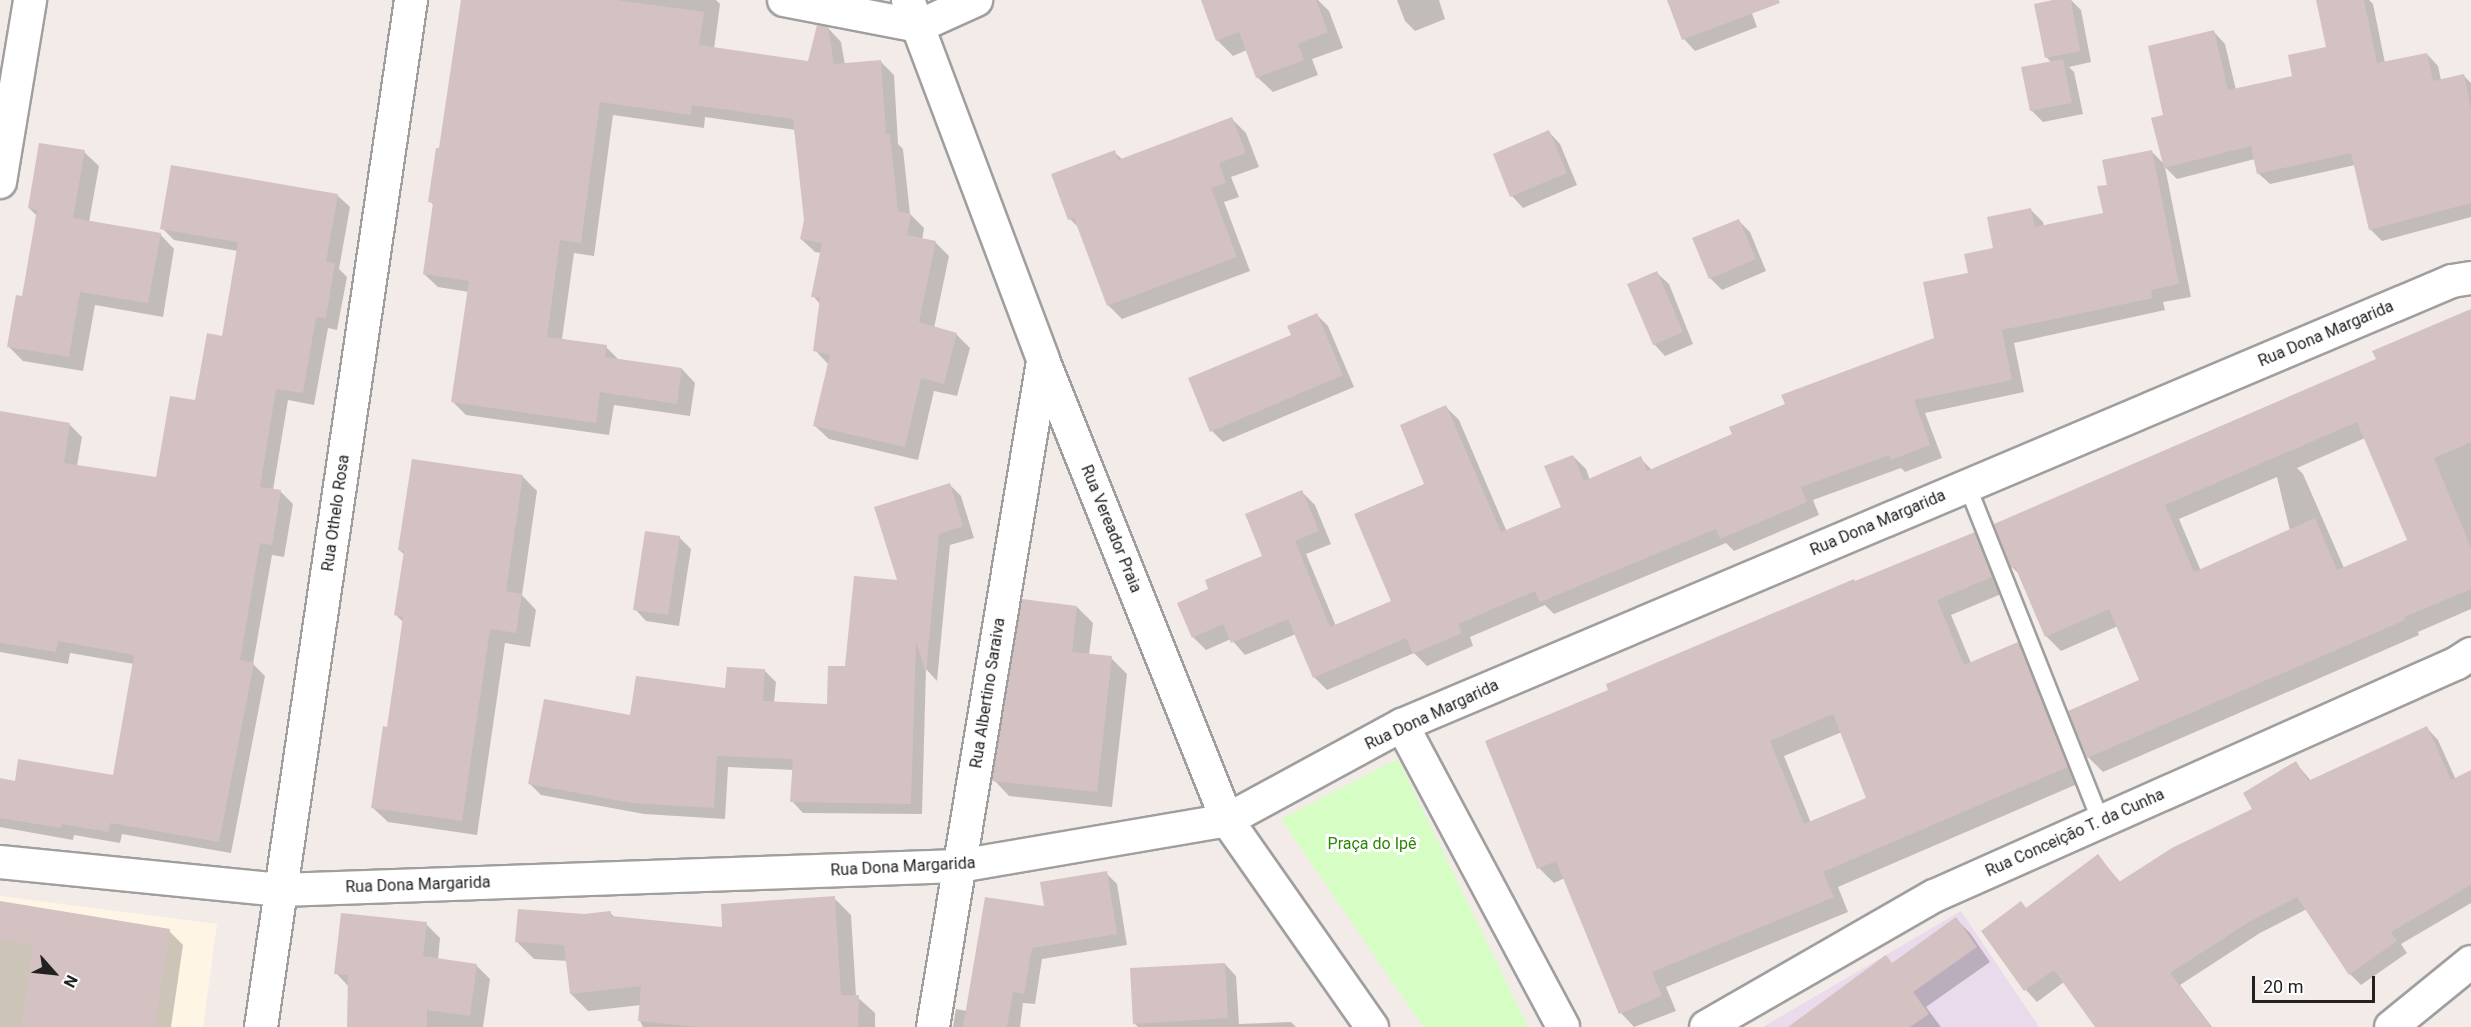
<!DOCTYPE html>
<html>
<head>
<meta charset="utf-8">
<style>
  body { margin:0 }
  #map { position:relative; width:2471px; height:1027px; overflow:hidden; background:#f3ebe8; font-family:Roboto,sans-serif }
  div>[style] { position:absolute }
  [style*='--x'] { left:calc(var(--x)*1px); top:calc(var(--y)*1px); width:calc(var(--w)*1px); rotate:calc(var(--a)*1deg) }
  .industrial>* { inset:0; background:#e9daec }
  .education>* { inset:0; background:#fff5e5 }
  .park>* { inset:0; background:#d5fdc4 }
  .shadow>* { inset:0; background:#0003 }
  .building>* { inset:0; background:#d3c2c1 }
  .roads { filter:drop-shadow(2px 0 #9f9f9f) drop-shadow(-2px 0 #9f9f9f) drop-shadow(0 2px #9f9f9f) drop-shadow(0 -2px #9f9f9f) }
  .service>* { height:16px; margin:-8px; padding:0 8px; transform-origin:8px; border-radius:8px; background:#fff }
  .minor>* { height:32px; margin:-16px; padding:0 16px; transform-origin:16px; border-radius:16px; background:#fff }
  span { translate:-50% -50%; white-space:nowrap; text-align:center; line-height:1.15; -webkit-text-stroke:6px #fff; paint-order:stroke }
  .street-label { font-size:16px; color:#222 }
  .park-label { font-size:16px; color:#2a8605 }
  .north { position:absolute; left:24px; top:943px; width:60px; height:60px; -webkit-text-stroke:4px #fff; paint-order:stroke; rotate:117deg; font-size:16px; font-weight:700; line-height:24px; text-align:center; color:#222 }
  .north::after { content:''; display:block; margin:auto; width:21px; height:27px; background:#222; clip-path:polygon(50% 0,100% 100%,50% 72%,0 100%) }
  .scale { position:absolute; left:2252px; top:976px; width:123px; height:27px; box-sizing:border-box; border:3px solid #222; border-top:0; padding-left:8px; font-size:18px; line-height:21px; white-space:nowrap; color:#222; -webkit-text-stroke:4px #fff; paint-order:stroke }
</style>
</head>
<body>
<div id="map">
  <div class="industrial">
    <i style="clip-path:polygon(1961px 911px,2039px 1027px,1763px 1027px)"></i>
  </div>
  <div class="education">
    <i style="clip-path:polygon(0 896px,217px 924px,203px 1027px,0 1027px)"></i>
  </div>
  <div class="park">
    <i style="clip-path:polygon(1398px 759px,1528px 1027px,1423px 1027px,1281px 819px)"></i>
  </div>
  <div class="shadow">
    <i style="clip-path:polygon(463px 0,716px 0,720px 4px,714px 49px,809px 63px,828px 28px,841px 42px,845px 65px,881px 62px,894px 75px,898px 144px,903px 149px,910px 214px,924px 228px,922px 240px,935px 242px,949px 256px,934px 328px,956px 334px,970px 348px,957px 396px,934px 391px,918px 460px,829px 439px,815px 426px,828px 364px,815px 350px,820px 304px,813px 296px,821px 253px,815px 252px,801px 239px,805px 220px,796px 130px,705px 117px,704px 128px,613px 115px,594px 256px,574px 253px,562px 339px,606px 347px,620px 361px,682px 369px,695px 383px,690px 416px,614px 405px,609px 435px,466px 415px,452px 401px,469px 292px,438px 287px,424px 274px,434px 206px,430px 201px,441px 150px)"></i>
    <i style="clip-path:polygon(1203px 0,1318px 0,1329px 11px,1343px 48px,1312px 59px,1318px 75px,1273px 92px,1257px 77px,1247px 50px,1233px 56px,1217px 40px)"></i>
    <i style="clip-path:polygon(1397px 0,1439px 0,1445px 19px,1415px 31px,1405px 21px)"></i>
    <i style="clip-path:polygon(1669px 0,1747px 0,1757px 27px,1695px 51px,1684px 39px)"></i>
    <i style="clip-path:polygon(2061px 0,2071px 0,2081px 10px,2091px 62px,2069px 67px,2074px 72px,2083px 114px,2043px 122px,2031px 110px,2052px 63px,2047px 58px,2036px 5px)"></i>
    <i style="clip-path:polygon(2326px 0,2369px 0,2373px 4px,2385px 63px,2427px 54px,2438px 66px,2441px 80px,2463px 75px,2471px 83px,2471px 217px,2382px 241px,2370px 229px,2355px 165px,2270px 184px,2258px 173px,2255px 159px,2177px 179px,2165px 167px,2191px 297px,2163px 302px,2165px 310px,2014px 343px,2024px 392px,1925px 413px,1942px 458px,1905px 472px,1901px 468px,1813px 500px,1819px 515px,1734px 551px,1726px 543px,1554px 614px,1545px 605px,1470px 637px,1473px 646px,1427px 666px,1414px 653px,1327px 690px,1314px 677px,1296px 634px,1245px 655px,1231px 639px,1206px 650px,1193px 637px,1210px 590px,1264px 557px,1302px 492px,1315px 505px,1331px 544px,1306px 554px,1336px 626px,1393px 602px,1446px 407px,1459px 420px,1507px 532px,1563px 508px,1573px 456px,1586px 469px,1590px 480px,1640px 458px,1652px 470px,1734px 435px,1936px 339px,1970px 274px,2030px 209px,2043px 222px,2044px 227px,2105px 214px,2108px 186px,2152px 152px,2164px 164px,2165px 116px,2214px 32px,2225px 44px,2236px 90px,2294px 77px,2328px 48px)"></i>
    <i style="clip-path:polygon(1232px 119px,1246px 133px,1259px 167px,1231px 177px,1239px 197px,1224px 202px,1250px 271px,1122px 319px,1108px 305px,1081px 230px,1070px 219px,1114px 152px,1123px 160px)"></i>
    <i style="clip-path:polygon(1549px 132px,1560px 144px,1577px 185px,1523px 208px,1512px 196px)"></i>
    <i style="clip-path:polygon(84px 152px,99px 166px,89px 222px,160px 234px,174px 249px,163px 317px,95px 305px,83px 371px,23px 361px,9px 347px,23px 297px,37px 216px,29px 208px)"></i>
    <i style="clip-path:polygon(337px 195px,350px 207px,339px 269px,347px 277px,337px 330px,328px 328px,314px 405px,288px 400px,273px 490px,281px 492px,293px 504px,284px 557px,272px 555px,253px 664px,265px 676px,231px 853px,122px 834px,120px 843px,74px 835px,73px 840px,0 827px,0 780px,16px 783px,115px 777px,134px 664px,70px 653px,68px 664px,0 652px,0 412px,70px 425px,82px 437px,77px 466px,157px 478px,197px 402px,223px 338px,238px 251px,174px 240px,162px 228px)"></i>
    <i style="clip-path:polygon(1739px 221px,1750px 232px,1766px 271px,1722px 290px,1710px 278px)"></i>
    <i style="clip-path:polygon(1657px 273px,1669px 284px,1693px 344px,1665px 356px,1654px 344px)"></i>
    <i style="clip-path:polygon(evenodd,2471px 310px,2471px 609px,2418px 632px,2419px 635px,2103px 772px,2088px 757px,2141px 681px,2118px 626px,2061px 651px,2046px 636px,2020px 575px,2013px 568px,1996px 525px,2378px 360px,2471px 310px,2365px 438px,2409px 540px,2344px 568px,2303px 474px,2297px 468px,2365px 438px,2471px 310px,2277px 477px,2290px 531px,2201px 571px,2179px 519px,2277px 477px)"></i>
    <i style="clip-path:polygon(1317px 315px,1328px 326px,1354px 387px,1223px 442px,1212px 431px,1293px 336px)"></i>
    <i style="clip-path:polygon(522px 476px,537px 491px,522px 595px,536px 610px,530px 647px,505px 643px,477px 835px,388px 822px,373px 808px,389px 728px,404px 623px,396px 615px,405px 555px,399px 550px)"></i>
    <i style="clip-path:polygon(950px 485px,961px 496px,974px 538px,950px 545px,937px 681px,926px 669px,922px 814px,803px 813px,792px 801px,794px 770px,728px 767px,725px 819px,644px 814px,541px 795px,529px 783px,631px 716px,727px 690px,764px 670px,776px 682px,774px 703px,829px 706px,847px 667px,899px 582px)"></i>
    <i style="clip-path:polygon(evenodd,1974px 534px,1989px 549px,2006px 592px,1951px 615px,1971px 663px,2018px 643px,2033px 659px,2082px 782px,1838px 887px,1848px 912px,1666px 987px,1676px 1011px,1634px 1027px,1621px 1013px,1565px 878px,1554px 883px,1539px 868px,1610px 690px,1974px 534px,1842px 732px,1868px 799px,1811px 823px,1784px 756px,1842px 732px)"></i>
    <i style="clip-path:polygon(679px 537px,691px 549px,679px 626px,646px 621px,635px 609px)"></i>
    <i style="clip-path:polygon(1077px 607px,1093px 623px,1089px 655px,1111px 658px,1127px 674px,1112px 807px,1009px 796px,994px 780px)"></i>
    <i style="clip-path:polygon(2427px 728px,2438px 740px,2456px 780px,2471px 772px,2471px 903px,2401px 944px,2407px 953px,2361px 985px,2350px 974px,2307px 909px,2260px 933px,2180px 985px,2212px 1027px,2097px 1027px,2064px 982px,2037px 1002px,2026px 990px,1983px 931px,2027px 909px,2098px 856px,2121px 883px,2254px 809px,2296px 763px,2312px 782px)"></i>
    <i style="clip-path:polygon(1106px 873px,1117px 884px,1127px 945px,1042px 959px,1035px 1004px,1023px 1003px,1020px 1027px,953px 1027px,956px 1009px,967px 1011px,1046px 908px)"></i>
    <i style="clip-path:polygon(834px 898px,851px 915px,856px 996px,875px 1013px,875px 1027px,643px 1027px,640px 1021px,641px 1005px,588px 1011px,571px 994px,568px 961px,534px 959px,517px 942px,584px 915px,610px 913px,616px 918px,724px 929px)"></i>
    <i style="clip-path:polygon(0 903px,169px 931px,183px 945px,171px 1027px,0 1027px)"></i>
    <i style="clip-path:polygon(1956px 919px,1970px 933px,1990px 962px,1926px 1007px,1941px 1027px,1802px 1027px)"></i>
    <i style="clip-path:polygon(426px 924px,440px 938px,438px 960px,476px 965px,490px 979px,483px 1027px,348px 1027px,349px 987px,336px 973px)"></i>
    <i style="clip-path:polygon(1225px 964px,1236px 976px,1239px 1024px,1291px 1022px,1296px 1027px,1138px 1027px,1134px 1023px)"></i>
  </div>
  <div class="building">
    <i style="clip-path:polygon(461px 0,616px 0,704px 12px,699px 45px,808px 61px,817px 25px,828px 27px,834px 64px,881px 60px,886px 134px,890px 134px,898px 211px,911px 214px,907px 235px,936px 241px,919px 322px,957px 333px,944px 384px,921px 378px,905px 447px,813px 426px,830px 355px,813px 351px,820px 298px,811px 297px,822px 243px,800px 239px,804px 220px,793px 119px,692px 105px,691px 115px,600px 102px,581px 243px,560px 240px,547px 337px,607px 345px,605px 357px,682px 368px,677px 404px,600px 392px,596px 423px,451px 402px,469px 281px,423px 274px,433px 203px,428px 202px,436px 148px,439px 148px)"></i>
    <i style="clip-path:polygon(1201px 0,1316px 0,1328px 32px,1298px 44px,1304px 60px,1256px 78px,1239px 32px,1216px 41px)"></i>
    <i style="clip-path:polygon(1667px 0,1779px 0,1780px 3px,1682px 40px)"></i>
    <i style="clip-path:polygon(2053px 0,2071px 0,2080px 51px,2045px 58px,2034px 4px)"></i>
    <i style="clip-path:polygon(2316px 0,2364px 0,2377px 63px,2427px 53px,2433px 81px,2464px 74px,2471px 109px,2471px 203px,2369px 230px,2351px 153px,2257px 174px,2251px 146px,2164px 168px,2151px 118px,2163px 115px,2148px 46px,2214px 30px,2228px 90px,2292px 76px,2288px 55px,2326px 47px)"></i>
    <i style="clip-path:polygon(2063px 59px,2072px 103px,2030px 111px,2021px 67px)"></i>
    <i style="clip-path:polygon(1232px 117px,1246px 153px,1219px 163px,1226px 183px,1211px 188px,1237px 257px,1107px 306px,1074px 218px,1068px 220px,1051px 174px,1115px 150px,1118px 160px)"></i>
    <i style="clip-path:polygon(1549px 130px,1567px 173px,1510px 197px,1493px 154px)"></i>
    <i style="clip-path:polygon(39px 143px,85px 150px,73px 218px,161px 233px,148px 303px,80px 292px,69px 357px,7px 347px,16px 295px,22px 296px,37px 210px,28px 208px)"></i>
    <i style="clip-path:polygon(2152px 150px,2179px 284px,2151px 290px,2153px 298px,2002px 330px,2012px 380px,1914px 400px,1930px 445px,1891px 460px,1889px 455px,1801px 487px,1807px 502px,1720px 539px,1716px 529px,1540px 602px,1535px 591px,1458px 624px,1462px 633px,1413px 654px,1406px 638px,1313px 678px,1288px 619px,1231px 643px,1223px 624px,1192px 638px,1177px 603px,1208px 589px,1205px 580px,1262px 556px,1245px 514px,1302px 490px,1319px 531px,1295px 541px,1330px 627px,1391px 601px,1354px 514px,1424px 484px,1400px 425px,1446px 405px,1501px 532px,1561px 507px,1544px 466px,1573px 455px,1584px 481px,1641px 456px,1647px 471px,1732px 434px,1729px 427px,1785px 404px,1781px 395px,1934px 338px,1923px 282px,1968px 273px,1964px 254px,1993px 248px,1987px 217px,2031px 208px,2035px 227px,2103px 213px,2097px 186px,2107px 185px,2102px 160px)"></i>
    <i style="clip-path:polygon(171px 165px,338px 194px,326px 262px,335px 263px,326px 318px,316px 317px,303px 393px,276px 389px,260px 487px,281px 490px,272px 545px,260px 543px,240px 660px,254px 663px,219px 842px,110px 823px,108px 832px,62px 824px,61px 828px,0 818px,0 778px,15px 781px,18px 759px,113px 775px,134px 655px,58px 641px,56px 652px,0 643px,0 411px,70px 423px,64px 463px,156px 477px,170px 396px,195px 400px,207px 333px,222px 336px,238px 242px,160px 229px)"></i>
    <i style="clip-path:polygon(1739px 219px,1756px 259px,1709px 279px,1692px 238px)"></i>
    <i style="clip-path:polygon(1657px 271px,1683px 332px,1653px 345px,1627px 284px)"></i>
    <i style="clip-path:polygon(evenodd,2471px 309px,2471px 442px,2434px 458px,2471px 548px,2471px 589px,2404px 617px,2405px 620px,2087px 758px,2068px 711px,2139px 680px,2109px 609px,2045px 637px,2015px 567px,2011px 568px,1994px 524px,2376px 359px,2372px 351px,2471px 309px,2357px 422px,2407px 540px,2337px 570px,2315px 518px,2194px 572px,2165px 505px,2357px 422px)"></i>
    <i style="clip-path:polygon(1317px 313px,1343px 375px,1210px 432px,1188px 378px,1291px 335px,1287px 326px)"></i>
    <i style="clip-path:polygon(412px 459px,523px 475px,506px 591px,522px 594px,516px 633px,490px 629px,462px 821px,371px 808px,383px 726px,387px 727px,403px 617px,394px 615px,404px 551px,398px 550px)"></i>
    <i style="clip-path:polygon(950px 483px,963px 526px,939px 534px,926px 672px,916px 642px,911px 804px,790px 802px,793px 759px,717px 756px,714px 808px,632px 803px,528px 784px,544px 699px,630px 715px,636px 676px,725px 688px,727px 667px,765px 669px,763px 701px,827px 704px,828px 666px,845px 666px,854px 576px,897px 580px,874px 507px)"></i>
    <i style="clip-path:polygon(645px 531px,680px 536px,668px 615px,633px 610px)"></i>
    <i style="clip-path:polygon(evenodd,1975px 532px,1992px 577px,1937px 600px,1964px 665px,2018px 642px,2068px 767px,1823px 872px,1834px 897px,1652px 972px,1662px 996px,1619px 1014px,1556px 861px,1537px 869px,1485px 741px,1608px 690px,1606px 684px,1854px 579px,1855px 581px,1975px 532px,1833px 714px,1866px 798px,1804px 824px,1770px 741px,1833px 714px)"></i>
    <i style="clip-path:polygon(1022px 599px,1077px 606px,1072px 652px,1112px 656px,1097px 792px,992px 781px)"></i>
    <i style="clip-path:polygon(2427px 726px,2451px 780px,2471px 770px,2471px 885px,2391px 932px,2397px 941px,2349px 975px,2297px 897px,2249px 922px,2170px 973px,2211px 1027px,2095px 1027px,2054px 970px,2024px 991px,1981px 931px,2021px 901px,2026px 908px,2098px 854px,2119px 882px,2172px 848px,2252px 809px,2243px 793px,2296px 761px,2308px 781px)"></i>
    <i style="clip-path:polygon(1107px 871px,1117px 934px,1032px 948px,1024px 994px,1013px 992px,1007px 1027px,963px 1027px,985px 897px,1044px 906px,1040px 882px)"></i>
    <i style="clip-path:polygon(835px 896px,841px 995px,859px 995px,858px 1027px,698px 1027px,638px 1021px,641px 986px,570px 994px,564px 945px,515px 942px,518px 909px,584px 914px,611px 911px,611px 916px,722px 927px,721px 904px)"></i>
    <i style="clip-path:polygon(0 901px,170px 929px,155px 1027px,21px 1027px,33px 945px,0 940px)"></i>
    <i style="clip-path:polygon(341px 913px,427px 922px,423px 956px,477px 964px,470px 1016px,427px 1010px,427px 1027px,347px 1027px,348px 975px,334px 974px)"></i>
    <i style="clip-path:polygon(1956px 917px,1977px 947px,1913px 992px,1929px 1014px,1910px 1027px,1788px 1027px,1886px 955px,1892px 963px)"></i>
    <i style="clip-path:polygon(1225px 963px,1228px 1018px,1133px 1024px,1130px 968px)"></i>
  </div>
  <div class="roads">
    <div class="service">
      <i style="--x:1967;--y:485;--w:363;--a:68.3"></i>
    </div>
    <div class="minor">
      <i style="--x:784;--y:0;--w:137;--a:10.9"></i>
      <i style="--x:908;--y:0;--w:384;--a:69.4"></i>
      <i style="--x:1043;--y:360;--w:495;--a:68.2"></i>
      <i style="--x:1227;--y:820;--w:253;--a:55"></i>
      <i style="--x:919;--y:26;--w:63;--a:-24.5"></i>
      <i style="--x:0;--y:182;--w:184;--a:-80.6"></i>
      <i style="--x:1402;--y:725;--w:342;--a:61.9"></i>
      <i style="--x:0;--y:862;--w:282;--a:5.7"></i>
      <i style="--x:281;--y:890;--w:678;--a:-2.03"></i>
      <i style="--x:959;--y:866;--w:272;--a:-9.7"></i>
      <i style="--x:1227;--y:820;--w:199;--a:-28.5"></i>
      <i style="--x:1402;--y:725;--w:1140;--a:-22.92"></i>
      <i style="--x:2452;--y:281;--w:19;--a:-9"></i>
      <i style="--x:261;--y:1027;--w:1038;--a:-81.69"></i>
      <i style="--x:933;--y:1027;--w:675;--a:-80.62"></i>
      <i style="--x:1706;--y:1027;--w:263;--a:-29.9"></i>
      <i style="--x:1934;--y:896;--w:573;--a:-24.01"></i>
      <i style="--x:2457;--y:663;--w:17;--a:-33"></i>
      <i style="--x:2391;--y:1027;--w:103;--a:-39.1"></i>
    </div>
  </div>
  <div class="street-label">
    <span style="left:2326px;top:334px;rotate:-23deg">Rua Dona Margarida</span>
    <span style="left:336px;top:513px;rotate:-82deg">Rua Othelo Rosa</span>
    <span style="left:1878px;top:523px;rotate:-23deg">Rua Dona Margarida</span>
    <span style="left:1111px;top:529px;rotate:68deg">Rua Vereador Praia</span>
    <span style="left:988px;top:693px;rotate:-81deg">Rua Albertino Saraiva</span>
    <span style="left:1432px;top:715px;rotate:-25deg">Rua Dona Margarida</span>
    <span style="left:2075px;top:833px;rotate:-24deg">Rua Conceição T. da Cunha</span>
    <span style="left:903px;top:867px;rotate:-3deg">Rua Dona Margarida</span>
    <span style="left:418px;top:885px;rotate:-2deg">Rua Dona Margarida</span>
  </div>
  <div class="park-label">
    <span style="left:1372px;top:844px">Praça do Ipê</span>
  </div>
  <div class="north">N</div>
  <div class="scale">20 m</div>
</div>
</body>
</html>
